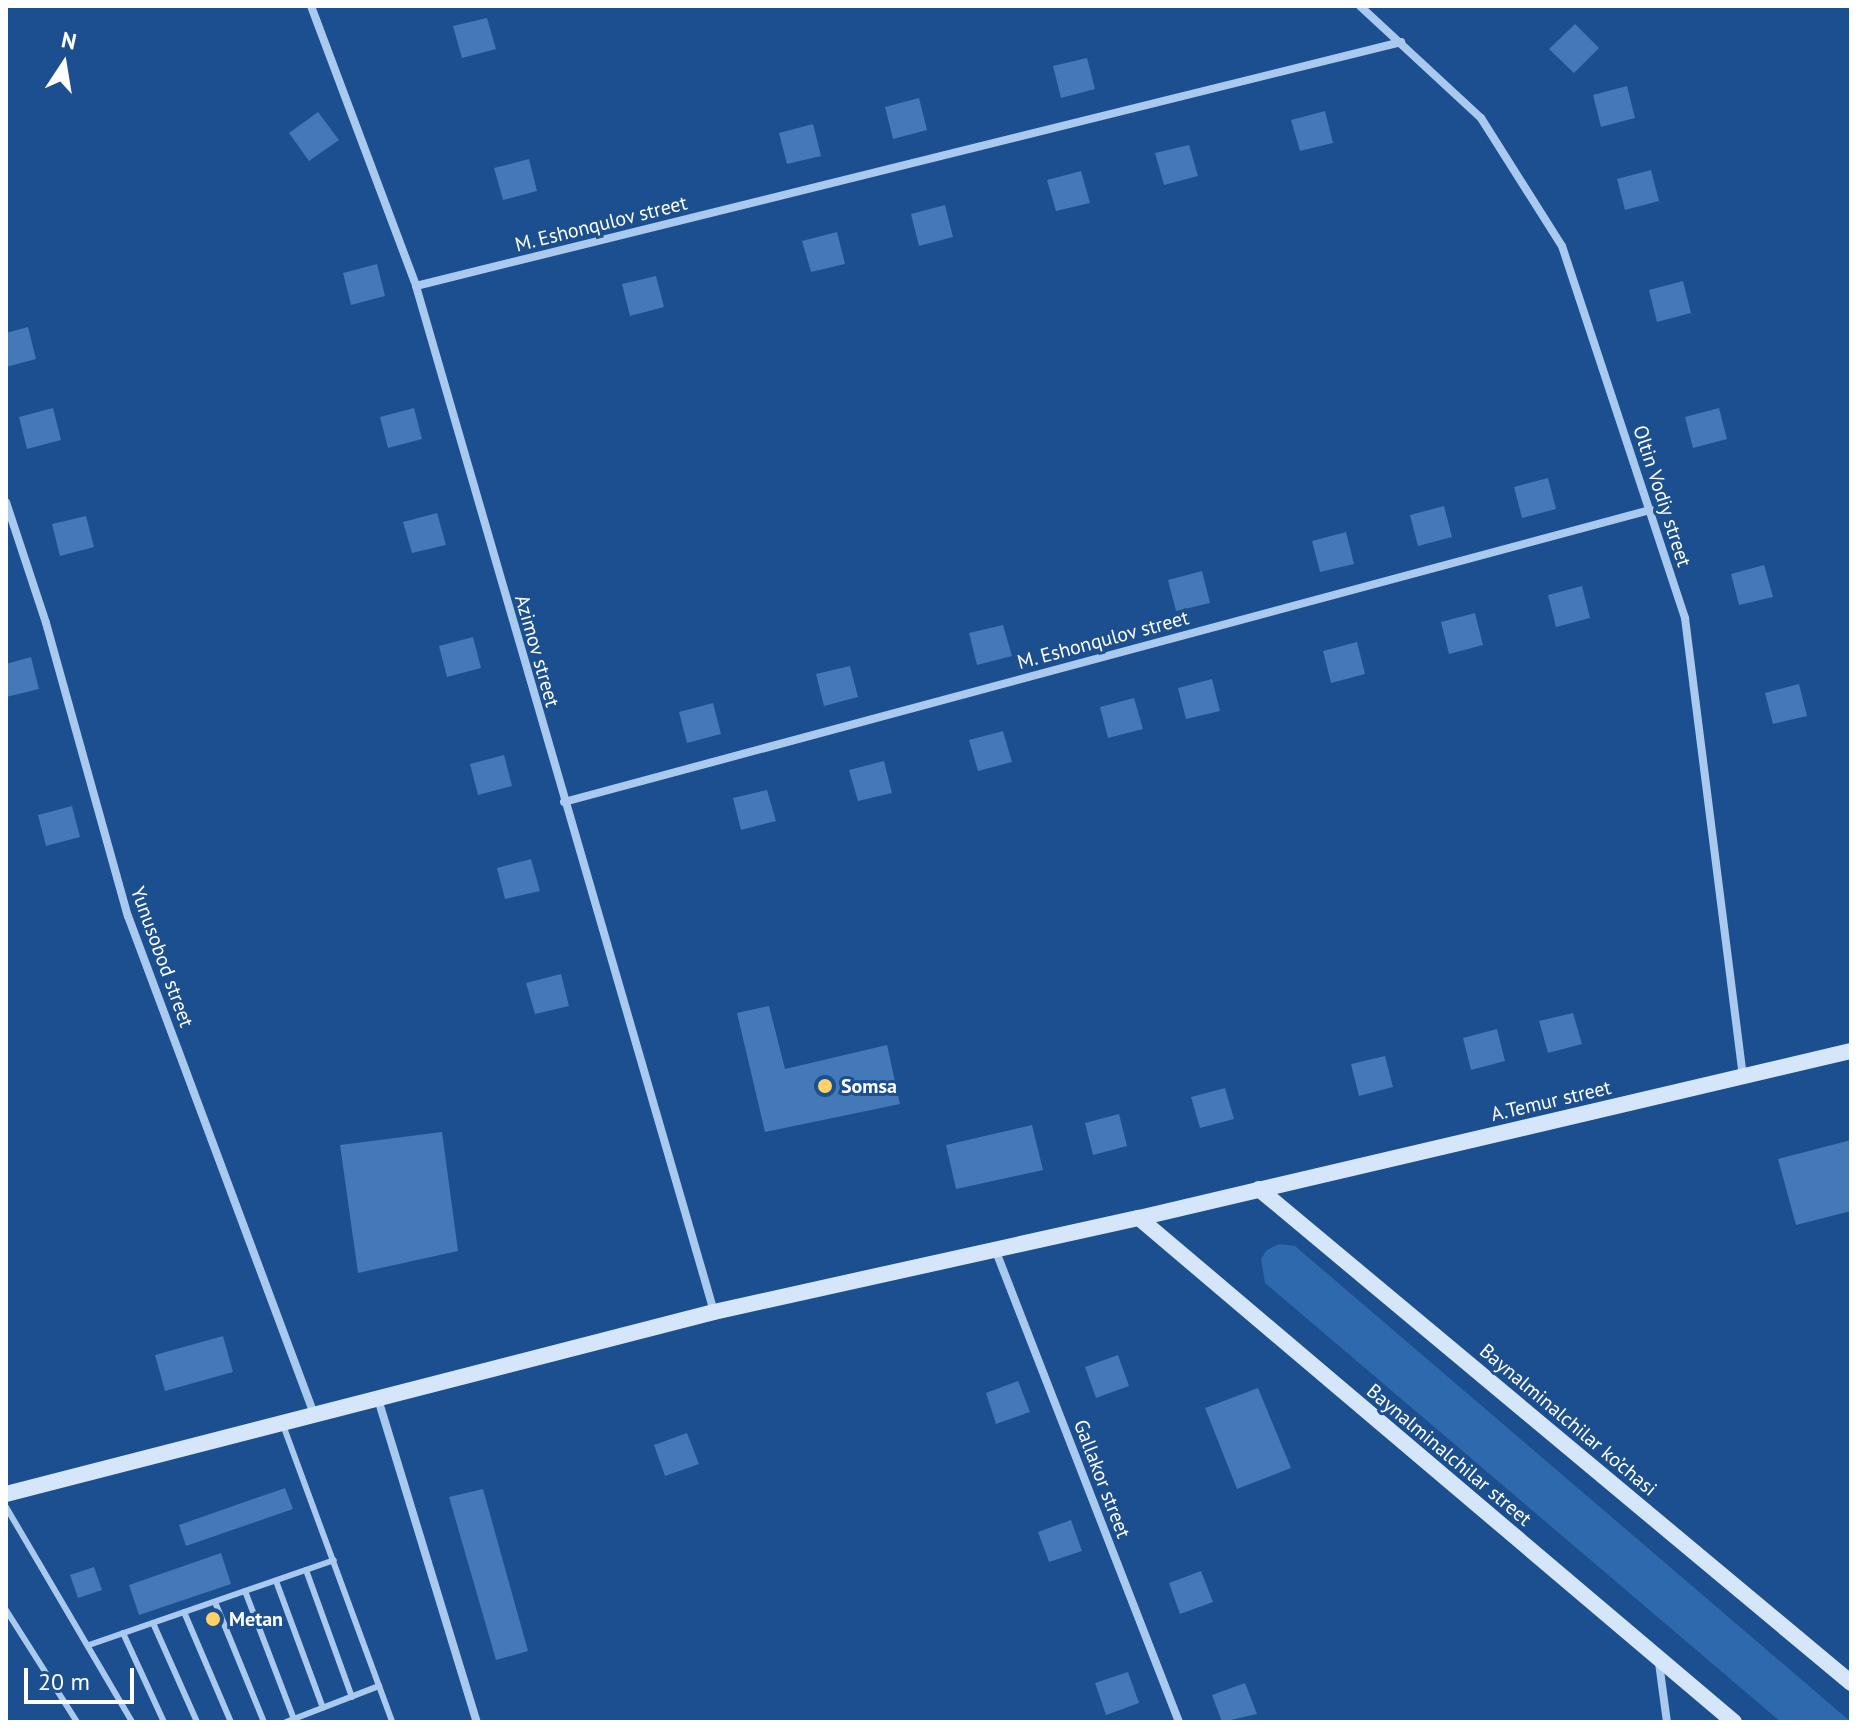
<!DOCTYPE html>
<html>
<head>
<meta charset="utf-8">
<style>
  body { margin:0 }
  #map { position:relative; width:1857px; height:1728px; overflow:hidden; background:#1b4f8f; font-family:"PT Sans",sans-serif }
  div>[style] { position:absolute }
  [style*='--x'] { left:calc(var(--x)*1px); top:calc(var(--y)*1px); width:calc(var(--w)*1px); rotate:calc(var(--a)*1deg) }
  .green>* { inset:0; background:#2e69ad }
  .building>* { inset:0; background:#4478b7 }
  .lane>* { height:6px; margin:-3px; padding:0 3px; transform-origin:3px; border-radius:3px; background:#a9c9ee }
  .street>* { height:8px; margin:-4px; padding:0 4px; transform-origin:4px; border-radius:4px; background:#a9c9ee }
  .secondary>* { height:16px; margin:-8px; padding:0 8px; transform-origin:8px; border-radius:8px; background:#d6e6fa }
  .dots>* { width:22px; height:22px; translate:-50% -50%; box-sizing:border-box; border:4px solid #1b4f8f; border-radius:50% }
  span { translate:-50% -50%; white-space:nowrap; text-align:center; line-height:1.15; -webkit-text-stroke:6px #1b4f8f; paint-order:stroke }
  .street-label { font-size:20px; color:#fff }
  .poi-label { font-size:20px; color:#fff; font-weight:700 }
  .left { translate:0 -50%; text-align:left }
  .frame { position:absolute; inset:0; border:8px solid #fff; pointer-events:none }
  .north { position:absolute; left:24px; top:24px; width:80px; height:80px; -webkit-text-stroke:6px #1b4f8f; paint-order:stroke; rotate:12deg; font-size:22px; font-weight:700; line-height:32px; text-align:center; color:#fff }
  .north::after { content:''; display:block; margin:auto; width:28px; height:36px; background:#fff; clip-path:polygon(50% 0,100% 100%,50% 72%,0 100%) }
  .scale { position:absolute; left:24px; top:1668px; width:110px; height:36px; box-sizing:border-box; border:4px solid #fff; border-top:0; padding-left:10px; font-size:24px; line-height:28px; white-space:nowrap; color:#fff; -webkit-text-stroke:6px #1b4f8f; paint-order:stroke }
</style>
</head>
<body>
<div id="map">
  <div class="green">
    <i style="clip-path:polygon(1279px 1244px,1295px 1246px,1851px 1722px,1781px 1722px,1265px 1283px,1261px 1259px,1267px 1250px)"></i>
  </div>
  <div class="building">
    <i style="clip-path:polygon(487px 18px,496px 49px,462px 58px,453px 26px)"></i>
    <i style="clip-path:polygon(1575px 24px,1599px 48px,1574px 73px,1549px 49px)"></i>
    <i style="clip-path:polygon(1087px 58px,1095px 89px,1061px 98px,1053px 66px)"></i>
    <i style="clip-path:polygon(1627px 86px,1635px 118px,1601px 127px,1593px 95px)"></i>
    <i style="clip-path:polygon(919px 98px,927px 130px,893px 139px,885px 107px)"></i>
    <i style="clip-path:polygon(1325px 111px,1333px 143px,1300px 151px,1291px 120px)"></i>
    <i style="clip-path:polygon(318px 112px,339px 140px,309px 161px,289px 133px)"></i>
    <i style="clip-path:polygon(813px 124px,821px 156px,787px 164px,779px 133px)"></i>
    <i style="clip-path:polygon(1189px 145px,1198px 176px,1164px 185px,1155px 153px)"></i>
    <i style="clip-path:polygon(529px 159px,537px 191px,503px 200px,494px 168px)"></i>
    <i style="clip-path:polygon(1651px 170px,1659px 201px,1625px 210px,1617px 179px)"></i>
    <i style="clip-path:polygon(1081px 171px,1090px 203px,1056px 211px,1047px 180px)"></i>
    <i style="clip-path:polygon(945px 205px,953px 237px,919px 246px,911px 214px)"></i>
    <i style="clip-path:polygon(837px 232px,845px 264px,811px 272px,802px 241px)"></i>
    <i style="clip-path:polygon(377px 264px,385px 296px,351px 305px,343px 273px)"></i>
    <i style="clip-path:polygon(656px 276px,664px 307px,630px 316px,622px 284px)"></i>
    <i style="clip-path:polygon(1683px 281px,1691px 313px,1657px 322px,1649px 290px)"></i>
    <i style="clip-path:polygon(28px 327px,36px 359px,6px 367px,6px 333px)"></i>
    <i style="clip-path:polygon(53px 408px,61px 440px,27px 449px,19px 417px)"></i>
    <i style="clip-path:polygon(414px 408px,422px 439px,388px 448px,380px 417px)"></i>
    <i style="clip-path:polygon(1719px 408px,1727px 439px,1693px 448px,1685px 417px)"></i>
    <i style="clip-path:polygon(1548px 478px,1556px 509px,1522px 518px,1514px 487px)"></i>
    <i style="clip-path:polygon(1444px 506px,1452px 537px,1418px 546px,1410px 515px)"></i>
    <i style="clip-path:polygon(437px 513px,446px 545px,412px 553px,403px 522px)"></i>
    <i style="clip-path:polygon(86px 516px,94px 547px,60px 556px,52px 524px)"></i>
    <i style="clip-path:polygon(1346px 532px,1354px 564px,1320px 572px,1312px 541px)"></i>
    <i style="clip-path:polygon(1764px 565px,1773px 597px,1739px 605px,1731px 574px)"></i>
    <i style="clip-path:polygon(1202px 571px,1210px 603px,1176px 611px,1168px 580px)"></i>
    <i style="clip-path:polygon(1582px 586px,1590px 618px,1556px 627px,1548px 595px)"></i>
    <i style="clip-path:polygon(1475px 613px,1483px 645px,1449px 654px,1441px 622px)"></i>
    <i style="clip-path:polygon(1003px 625px,1012px 656px,977px 665px,969px 633px)"></i>
    <i style="clip-path:polygon(473px 637px,481px 668px,447px 677px,439px 646px)"></i>
    <i style="clip-path:polygon(1357px 642px,1365px 674px,1331px 683px,1323px 651px)"></i>
    <i style="clip-path:polygon(31px 657px,39px 689px,6px 697px,6px 664px)"></i>
    <i style="clip-path:polygon(850px 666px,858px 697px,824px 706px,816px 674px)"></i>
    <i style="clip-path:polygon(1212px 679px,1220px 711px,1186px 719px,1178px 688px)"></i>
    <i style="clip-path:polygon(1799px 684px,1807px 716px,1773px 724px,1765px 693px)"></i>
    <i style="clip-path:polygon(1134px 698px,1143px 729px,1108px 738px,1100px 707px)"></i>
    <i style="clip-path:polygon(713px 703px,721px 734px,687px 743px,679px 712px)"></i>
    <i style="clip-path:polygon(1003px 731px,1012px 762px,978px 771px,969px 740px)"></i>
    <i style="clip-path:polygon(504px 755px,512px 786px,478px 795px,470px 764px)"></i>
    <i style="clip-path:polygon(884px 761px,892px 793px,858px 801px,849px 770px)"></i>
    <i style="clip-path:polygon(767px 790px,776px 821px,741px 830px,733px 798px)"></i>
    <i style="clip-path:polygon(72px 806px,80px 837px,46px 846px,38px 815px)"></i>
    <i style="clip-path:polygon(531px 859px,540px 891px,505px 899px,497px 868px)"></i>
    <i style="clip-path:polygon(561px 974px,569px 1006px,535px 1014px,526px 983px)"></i>
    <i style="clip-path:polygon(769px 1006px,785px 1069px,887px 1045px,900px 1104px,765px 1132px,737px 1013px)"></i>
    <i style="clip-path:polygon(1573px 1013px,1582px 1044px,1548px 1053px,1539px 1021px)"></i>
    <i style="clip-path:polygon(1497px 1029px,1505px 1061px,1471px 1070px,1463px 1038px)"></i>
    <i style="clip-path:polygon(1385px 1056px,1393px 1087px,1359px 1096px,1351px 1064px)"></i>
    <i style="clip-path:polygon(1225px 1088px,1234px 1119px,1200px 1128px,1191px 1097px)"></i>
    <i style="clip-path:polygon(1119px 1114px,1127px 1146px,1093px 1155px,1085px 1123px)"></i>
    <i style="clip-path:polygon(1032px 1125px,1043px 1170px,956px 1189px,946px 1145px)"></i>
    <i style="clip-path:polygon(442px 1132px,458px 1251px,358px 1273px,340px 1145px)"></i>
    <i style="clip-path:polygon(1851px 1140px,1851px 1211px,1796px 1225px,1778px 1159px)"></i>
    <i style="clip-path:polygon(223px 1336px,233px 1372px,165px 1391px,155px 1355px)"></i>
    <i style="clip-path:polygon(1118px 1355px,1129px 1386px,1096px 1398px,1085px 1367px)"></i>
    <i style="clip-path:polygon(1018px 1381px,1030px 1412px,996px 1424px,986px 1393px)"></i>
    <i style="clip-path:polygon(1258px 1388px,1291px 1468px,1237px 1489px,1205px 1408px)"></i>
    <i style="clip-path:polygon(687px 1433px,699px 1464px,665px 1476px,654px 1445px)"></i>
    <i style="clip-path:polygon(285px 1488px,293px 1509px,186px 1546px,179px 1525px)"></i>
    <i style="clip-path:polygon(483px 1489px,528px 1651px,496px 1660px,449px 1497px)"></i>
    <i style="clip-path:polygon(1071px 1520px,1082px 1551px,1049px 1562px,1038px 1532px)"></i>
    <i style="clip-path:polygon(221px 1553px,231px 1584px,139px 1615px,129px 1585px)"></i>
    <i style="clip-path:polygon(94px 1567px,102px 1590px,78px 1598px,70px 1575px)"></i>
    <i style="clip-path:polygon(1201px 1571px,1213px 1602px,1180px 1614px,1169px 1583px)"></i>
    <i style="clip-path:polygon(1128px 1672px,1139px 1703px,1106px 1715px,1095px 1683px)"></i>
    <i style="clip-path:polygon(1245px 1683px,1257px 1714px,1222px 1722px,1212px 1695px)"></i>
  </div>
  <div class="lane">
    <i style="--x:283;--y:1425;--w:316;--a:69.8"></i>
    <i style="--x:6;--y:1507;--w:249;--a:59.6"></i>
    <i style="--x:306;--y:1570;--w:135;--a:70.1"></i>
    <i style="--x:276;--y:1581;--w:135;--a:69.7"></i>
    <i style="--x:245;--y:1591;--w:137;--a:69.1"></i>
    <i style="--x:215;--y:1602;--w:130;--a:67.8"></i>
    <i style="--x:6;--y:1610;--w:133;--a:57.6"></i>
    <i style="--x:184;--y:1612;--w:120;--a:66.9"></i>
    <i style="--x:153;--y:1623;--w:108;--a:66"></i>
    <i style="--x:123;--y:1633;--w:98;--a:65.3"></i>
    <i style="--x:89;--y:1645;--w:259;--a:-19.1"></i>
    <i style="--x:286;--y:1722;--w:100;--a:-21.2"></i>
  </div>
  <div class="street">
    <i style="--x:311;--y:6;--w:299;--a:69.4"></i>
    <i style="--x:416;--y:286;--w:1068;--a:73.8"></i>
    <i style="--x:1360;--y:6;--w:165;--a:42.8"></i>
    <i style="--x:1481;--y:118;--w:151;--a:57.7"></i>
    <i style="--x:1562;--y:246;--w:392;--a:71.7"></i>
    <i style="--x:1685;--y:618;--w:462;--a:82.8"></i>
    <i style="--x:416;--y:286;--w:1015;--a:-13.91"></i>
    <i style="--x:6;--y:502;--w:127;--a:71.7"></i>
    <i style="--x:46;--y:623;--w:304;--a:74.4"></i>
    <i style="--x:128;--y:916;--w:532;--a:69.52"></i>
    <i style="--x:564;--y:802;--w:1125;--a:-15.05"></i>
    <i style="--x:995;--y:1249;--w:508;--a:68.74"></i>
    <i style="--x:378;--y:1399;--w:338;--a:73"></i>
    <i style="--x:1659;--y:1663;--w:60;--a:82.3"></i>
  </div>
  <div class="secondary">
    <i style="--x:1259;--y:1189;--w:771;--a:39.84"></i>
    <i style="--x:1139;--y:1218;--w:780;--a:40.27"></i>
    <i style="--x:6;--y:1494;--w:731;--a:-14.42"></i>
    <i style="--x:714;--y:1312;--w:435;--a:-12.5"></i>
    <i style="--x:1139;--y:1218;--w:731;--a:-13.2"></i>
  </div>
  <div class="dots">
    <i style="left:825px;top:1086px;background:#ffd166"></i>
    <i style="left:213px;top:1619px;background:#ffd166"></i>
  </div>
  <div class="street-label">
    <span style="left:601px;top:224px;rotate:-14deg">M. Eshonqulov street</span>
    <span style="left:1662px;top:496px;rotate:72deg">Oltin Vodiy street</span>
    <span style="left:1103px;top:640px;rotate:-15deg">M. Eshonqulov street</span>
    <span style="left:537px;top:651px;rotate:74deg">Azimov street</span>
    <span style="left:162px;top:957px;rotate:70deg">Yunusobod street</span>
    <span style="left:1551px;top:1101px;rotate:-13deg">A.Temur street</span>
    <span style="left:1568px;top:1420px;rotate:40deg">Baynalminalchilar ko’chasi</span>
    <span style="left:1449px;top:1455px;rotate:40deg">Baynalminalchilar street</span>
    <span style="left:1102px;top:1479px;rotate:69deg">Gallakor street</span>
  </div>
  <div class="poi-label">
    <span class="left" style="left:841px;top:1086px">Somsa</span>
    <span class="left" style="left:229px;top:1619px">Metan</span>
  </div>
  <div class="frame"></div>
  <div class="north">N</div>
  <div class="scale">20 m</div>
</div>
</body>
</html>
